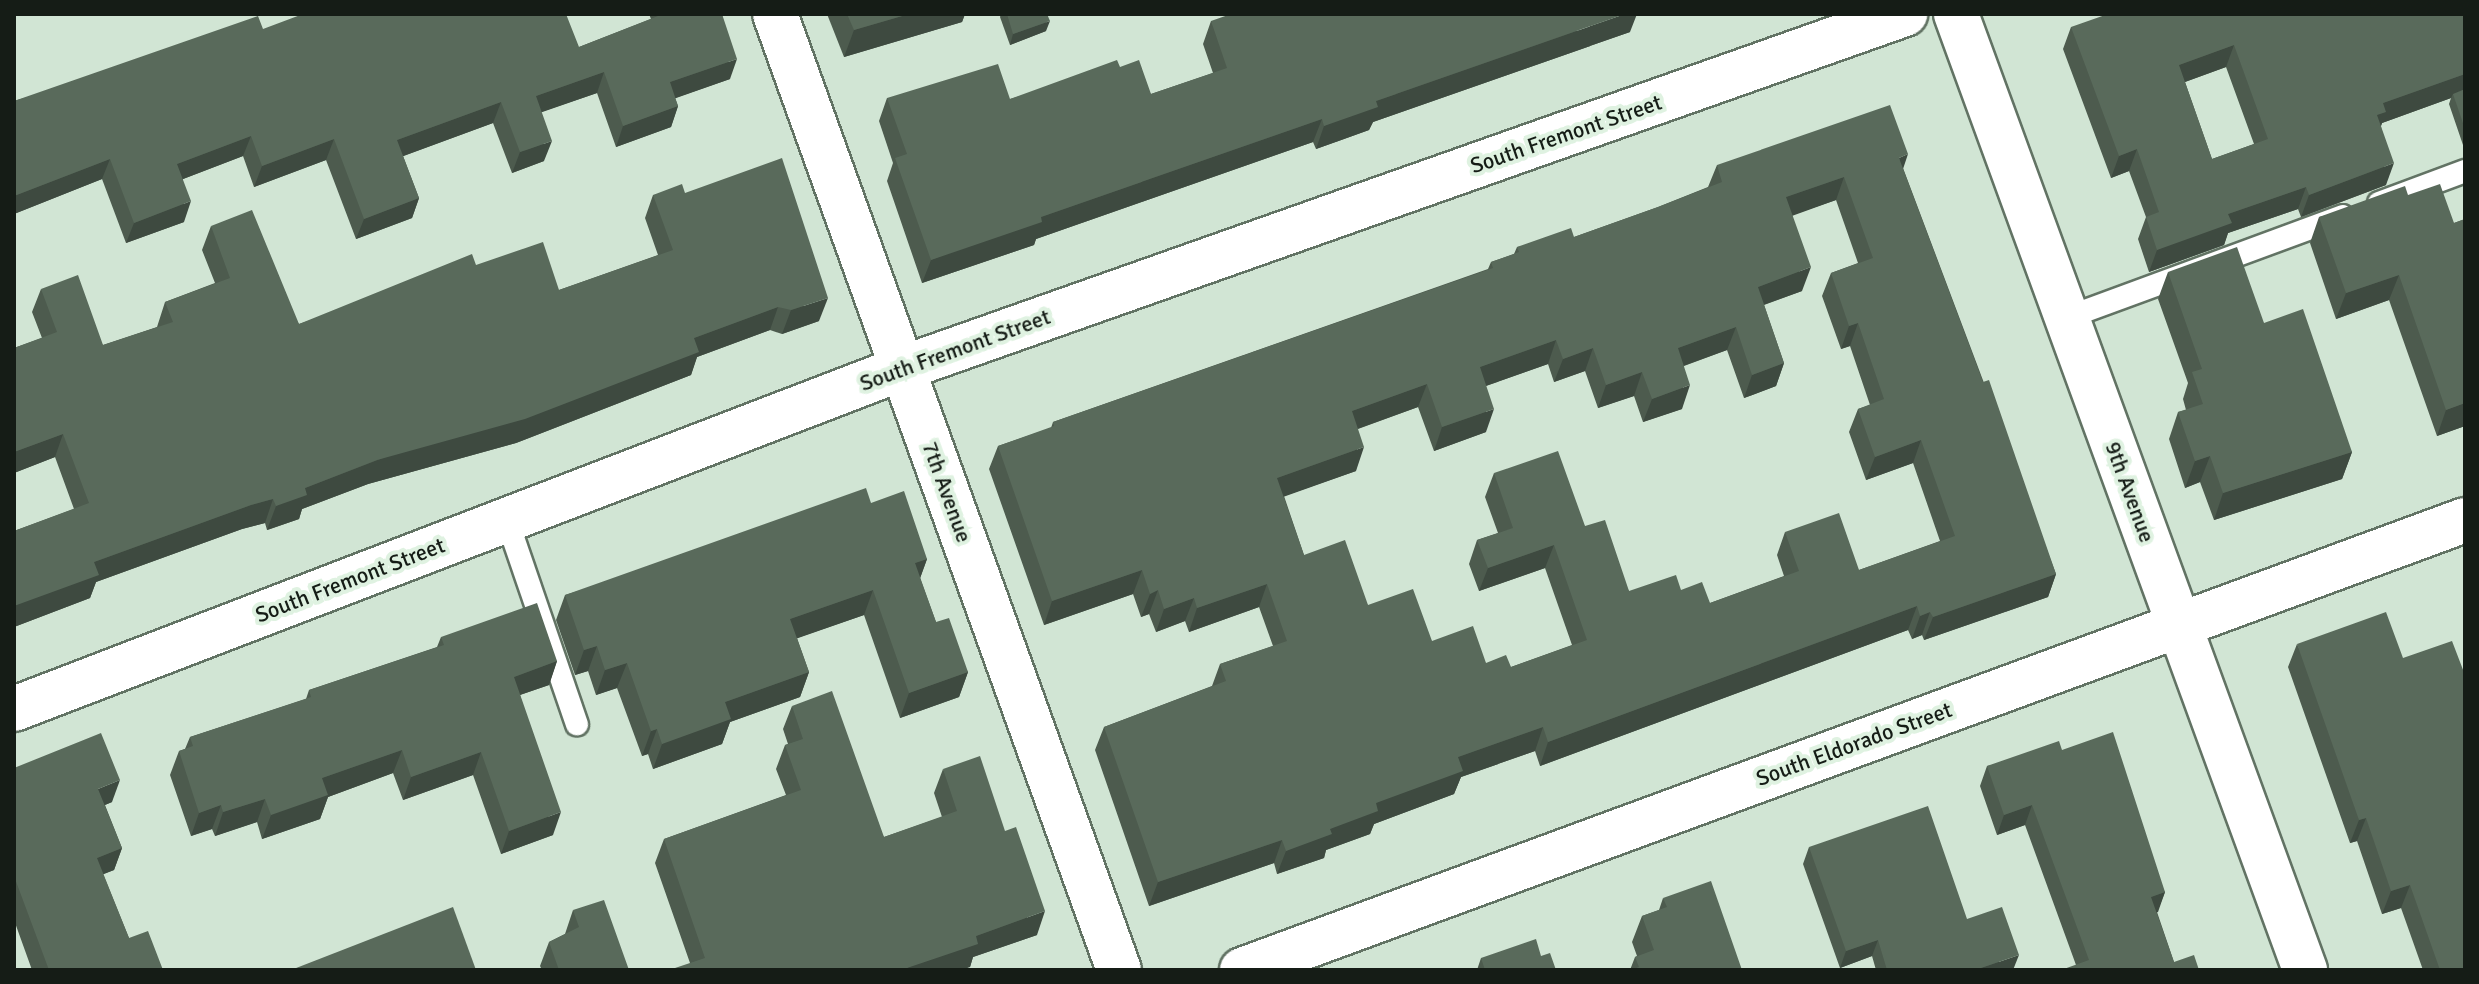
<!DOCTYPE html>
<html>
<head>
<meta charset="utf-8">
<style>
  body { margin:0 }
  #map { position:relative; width:2479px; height:984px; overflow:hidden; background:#d1e5d4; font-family:Signika,sans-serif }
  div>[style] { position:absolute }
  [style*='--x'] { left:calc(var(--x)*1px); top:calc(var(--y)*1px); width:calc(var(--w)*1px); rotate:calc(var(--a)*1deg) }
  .roads { filter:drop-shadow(2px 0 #627364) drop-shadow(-2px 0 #627364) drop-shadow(0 2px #627364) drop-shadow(0 -2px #627364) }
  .lane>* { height:22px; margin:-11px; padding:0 11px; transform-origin:11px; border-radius:11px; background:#fff }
  .street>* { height:44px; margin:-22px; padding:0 22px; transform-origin:22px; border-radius:22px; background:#fff }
  .wall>* { inset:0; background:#4d5b4e }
  .shaded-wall>* { inset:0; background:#3e4a40 }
  .building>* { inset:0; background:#596a5b }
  span { translate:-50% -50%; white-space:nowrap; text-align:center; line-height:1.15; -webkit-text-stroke:8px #dff2e1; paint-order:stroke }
  .street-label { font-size:22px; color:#151c16 }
  .frame { position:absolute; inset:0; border:16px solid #151c16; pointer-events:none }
</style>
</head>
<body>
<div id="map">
  <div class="roads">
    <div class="lane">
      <i style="--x:2379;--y:203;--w:92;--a:-20.4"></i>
      <i style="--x:2066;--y:318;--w:295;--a:-20.2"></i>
      <i style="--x:507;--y:520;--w:216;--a:71.1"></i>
    </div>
    <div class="street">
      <i style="--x:775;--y:14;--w:1016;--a:70.21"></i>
      <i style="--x:1956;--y:14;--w:1018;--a:69.94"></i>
      <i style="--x:14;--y:709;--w:952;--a:-20.99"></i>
      <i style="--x:903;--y:368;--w:1063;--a:-19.46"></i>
      <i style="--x:1242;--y:970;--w:1303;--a:-20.2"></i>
    </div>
  </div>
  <div class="wall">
    <i style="clip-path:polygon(649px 14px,722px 14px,730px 79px,675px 98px,678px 106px,671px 127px,616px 147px,597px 93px,541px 112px,544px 161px,512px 173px,493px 123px,403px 156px,419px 198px,412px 218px,356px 239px,326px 160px,254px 187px,243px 156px,183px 179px,184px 222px,126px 243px,102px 179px,14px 214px,14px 101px,263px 29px,579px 47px,651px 19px)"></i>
    <i style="clip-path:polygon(827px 14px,965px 14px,962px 22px,844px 57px)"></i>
    <i style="clip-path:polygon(1001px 14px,1047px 14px,1046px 31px,1010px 45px,1000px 17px)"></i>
    <i style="clip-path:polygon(evenodd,2465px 14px,2465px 144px,2463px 145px,2449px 104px,2451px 98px,2382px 123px,2381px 126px,2386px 185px,2301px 217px,2298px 209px,2228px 233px,2224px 245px,2149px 272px,2138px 239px,2146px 217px,2129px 171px,2111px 178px,2063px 49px,2071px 27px,2465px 14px,2226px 67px,2254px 144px,2212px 159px,2185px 82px,2226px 67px)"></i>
    <i style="clip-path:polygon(1211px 21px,1630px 32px,1373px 122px,1369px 130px,1316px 149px,1313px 142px,1036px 239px,1034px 245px,922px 283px,887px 181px,893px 163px,879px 121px,887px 98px,1010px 99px,1120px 67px,1151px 94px,1213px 73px,1203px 44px)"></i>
    <i style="clip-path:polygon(evenodd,1717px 165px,1903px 168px,2056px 574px,2048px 597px,1924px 640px,1922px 635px,1912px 639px,1908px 630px,1540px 766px,1535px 751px,1461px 777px,1454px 794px,1374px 824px,1370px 834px,1326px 850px,1324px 858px,1277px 874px,1274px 863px,1149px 906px,1095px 750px,1104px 727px,1212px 686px,1220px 664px,1273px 646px,1259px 607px,1189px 632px,1185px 621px,1156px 632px,1149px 614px,1141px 617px,1133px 594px,1044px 625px,989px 469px,998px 446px,1051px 428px,1053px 422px,1488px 269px,1491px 262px,1514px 254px,1517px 247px,1574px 237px,1658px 207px,1708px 187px,1717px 165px,1836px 200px,1858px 263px,1831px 273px,1822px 296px,1841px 349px,1850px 346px,1870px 405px,1858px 409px,1849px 432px,1866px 480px,1913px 463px,1940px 541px,1859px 570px,1785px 532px,1777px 555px,1784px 576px,1710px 603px,1681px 590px,1629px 591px,1585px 526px,1494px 473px,1485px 497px,1498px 533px,1477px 540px,1469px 564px,1479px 591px,1545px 568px,1572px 645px,1511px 667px,1486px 663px,1432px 641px,1368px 605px,1304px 555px,1284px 496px,1356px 471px,1358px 429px,1418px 407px,1434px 451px,1486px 432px,1486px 386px,1548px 364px,1554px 382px,1585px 371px,1598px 408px,1634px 396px,1643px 422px,1682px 409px,1684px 366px,1727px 350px,1744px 398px,1776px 386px,1784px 363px,1764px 305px,1802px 291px,1792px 215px,1836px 200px)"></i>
    <i style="clip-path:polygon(685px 193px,819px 321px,782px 334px,770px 330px,697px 357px,691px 375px,516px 443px,368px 484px,302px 509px,299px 519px,267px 530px,265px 523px,242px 529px,96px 582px,90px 598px,14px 627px,14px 531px,74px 509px,55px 457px,14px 473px,14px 348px,42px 338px,32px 312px,41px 289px,103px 345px,157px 327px,165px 302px,215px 283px,202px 250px,211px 226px,299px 324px,476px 265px,559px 290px,658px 255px,645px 218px,653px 195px)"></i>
    <i style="clip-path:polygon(2408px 195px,2454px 223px,2465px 219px,2465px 426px,2437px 436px,2389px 300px,2336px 319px,2310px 243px,2319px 217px)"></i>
    <i style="clip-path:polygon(2168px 272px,2264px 323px,2352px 452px,2342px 479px,2214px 520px,2200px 482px,2185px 488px,2169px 439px,2178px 412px,2186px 410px,2183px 399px,2188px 383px,2158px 299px)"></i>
    <i style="clip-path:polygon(871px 503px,927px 559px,920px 578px,936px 622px,968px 672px,959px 697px,900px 718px,864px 615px,797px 638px,809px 672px,800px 697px,730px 722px,722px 744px,653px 769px,648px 754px,642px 756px,617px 688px,596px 695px,588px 671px,575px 675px,556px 620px,565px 595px)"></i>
    <i style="clip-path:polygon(441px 637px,557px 661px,549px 685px,520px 695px,553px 835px,501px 854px,473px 775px,403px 800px,393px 773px,328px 797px,320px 819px,262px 839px,257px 822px,215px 836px,212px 829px,191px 836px,170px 775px,179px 751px,185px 749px,190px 737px,306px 699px,309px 690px,437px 647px)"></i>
    <i style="clip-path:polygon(2297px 644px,2465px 970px,2423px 970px,2401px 908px,2382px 914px,2357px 841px,2350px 843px,2288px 667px)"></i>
    <i style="clip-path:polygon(792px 706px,884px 837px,942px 817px,934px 793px,943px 769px,1037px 935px,973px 957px,970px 967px,690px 963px,655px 863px,664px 839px,786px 795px,776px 769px,785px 745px,788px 744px,783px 729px)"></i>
    <i style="clip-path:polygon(2062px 750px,2165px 892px,2157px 912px,2174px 962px,2076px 965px,2025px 825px,1997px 835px,1980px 786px,1987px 766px)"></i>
    <i style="clip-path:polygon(14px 768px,112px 802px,105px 805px,122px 848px,114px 870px,103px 874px,129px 938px,163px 970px,32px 970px,14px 920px)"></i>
    <i style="clip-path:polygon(1809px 847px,2013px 970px,1876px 970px,1872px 956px,1840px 968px,1803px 864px)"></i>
    <i style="clip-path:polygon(1663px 898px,1742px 970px,1630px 970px,1635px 957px,1637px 956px,1632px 942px,1642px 916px,1659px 910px)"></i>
    <i style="clip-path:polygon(573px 910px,629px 970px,542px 970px,540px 966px,549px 942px,565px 934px)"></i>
    <i style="clip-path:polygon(1541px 956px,1556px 970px,1477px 970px,1481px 958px)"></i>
  </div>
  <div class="shaded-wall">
    <i style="clip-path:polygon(909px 14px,965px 14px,962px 22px,844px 57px,854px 30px)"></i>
    <i style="clip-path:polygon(1625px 14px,1637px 14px,1630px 32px,1373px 122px,1369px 130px,1316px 149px,1324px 126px,1376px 101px)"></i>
    <i style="clip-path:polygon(1050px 21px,1046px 31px,1010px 45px,1013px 34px)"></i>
    <i style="clip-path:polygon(2234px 45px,2226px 67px,2171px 87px,2179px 65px)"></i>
    <i style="clip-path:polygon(737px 59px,730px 79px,662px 103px,670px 82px)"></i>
    <i style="clip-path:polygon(604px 72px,597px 93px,528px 117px,536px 96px)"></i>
    <i style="clip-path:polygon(2465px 74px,2465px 93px,2453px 94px,2451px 98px,2382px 123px,2378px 134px,2377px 115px,2383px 103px)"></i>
    <i style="clip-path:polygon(501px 102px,493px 123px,390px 161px,397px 140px)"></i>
    <i style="clip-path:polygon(678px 106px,671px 127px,616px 147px,623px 126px)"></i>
    <i style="clip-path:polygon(1322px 119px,1313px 142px,1036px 239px,1034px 245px,922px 283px,931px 260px,1041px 217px)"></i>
    <i style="clip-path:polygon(251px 136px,243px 156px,170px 184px,177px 164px)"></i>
    <i style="clip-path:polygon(334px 139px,326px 160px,254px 187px,262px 166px)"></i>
    <i style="clip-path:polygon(552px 141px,544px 161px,512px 173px,520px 152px)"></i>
    <i style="clip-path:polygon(2137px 149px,2129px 171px,2111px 178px,2119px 156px)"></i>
    <i style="clip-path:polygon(1908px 154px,1900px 178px,1899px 158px)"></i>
    <i style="clip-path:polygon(110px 159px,102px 179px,14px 214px,14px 196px)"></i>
    <i style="clip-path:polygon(2394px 163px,2386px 185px,2301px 217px,2309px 195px)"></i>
    <i style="clip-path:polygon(1844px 177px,1836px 200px,1778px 221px,1786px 197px)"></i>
    <i style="clip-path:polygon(2306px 187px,2298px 209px,2228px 233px,2224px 245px,2149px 272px,2157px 250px,2228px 214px)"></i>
    <i style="clip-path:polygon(419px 198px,412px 218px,356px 239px,364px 219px)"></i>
    <i style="clip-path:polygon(191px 201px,184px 222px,126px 243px,134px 223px)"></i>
    <i style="clip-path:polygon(1811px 267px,1802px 291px,1749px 310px,1758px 287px)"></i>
    <i style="clip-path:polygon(2399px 275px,2389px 300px,2336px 319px,2346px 293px)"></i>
    <i style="clip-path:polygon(828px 298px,819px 321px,782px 334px,791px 310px)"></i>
    <i style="clip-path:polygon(778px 307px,770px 330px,697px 357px,691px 375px,516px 443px,368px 484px,302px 509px,299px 519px,267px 530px,276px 506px,305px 488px,694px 338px)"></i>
    <i style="clip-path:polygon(1858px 323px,1850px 346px,1841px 349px,1849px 326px)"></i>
    <i style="clip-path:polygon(1736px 327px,1727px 350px,1669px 371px,1678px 348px)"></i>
    <i style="clip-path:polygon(1556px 340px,1548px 364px,1471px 391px,1480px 367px)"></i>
    <i style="clip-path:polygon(1593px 348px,1585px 371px,1554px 382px,1563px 359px)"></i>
    <i style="clip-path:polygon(1784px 363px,1776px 386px,1744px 398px,1752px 375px)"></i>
    <i style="clip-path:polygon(1642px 372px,1634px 396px,1598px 408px,1606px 385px)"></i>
    <i style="clip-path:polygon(1427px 384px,1418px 407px,1343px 434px,1352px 411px)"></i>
    <i style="clip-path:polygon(1690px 385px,1682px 409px,1643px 422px,1652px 399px)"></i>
    <i style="clip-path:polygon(2465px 403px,2465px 426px,2437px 436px,2446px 410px)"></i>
    <i style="clip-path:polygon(1494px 409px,1486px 432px,1434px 451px,1442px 427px)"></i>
    <i style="clip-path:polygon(63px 434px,55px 457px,14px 473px,14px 452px)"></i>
    <i style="clip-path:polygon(1921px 440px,1913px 463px,1866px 480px,1875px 457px)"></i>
    <i style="clip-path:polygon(1364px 447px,1356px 471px,1269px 502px,1277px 478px)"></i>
    <i style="clip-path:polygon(2352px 452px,2342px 479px,2214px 520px,2223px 493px)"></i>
    <i style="clip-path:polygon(2210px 456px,2200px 482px,2185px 488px,2195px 461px)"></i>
    <i style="clip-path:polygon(273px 499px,265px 523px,242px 529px,96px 582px,90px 598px,14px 627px,14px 606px,94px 562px,251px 505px)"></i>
    <i style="clip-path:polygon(1554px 545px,1545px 568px,1479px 591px,1488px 568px)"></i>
    <i style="clip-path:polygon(927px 559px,918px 584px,915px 563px)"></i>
    <i style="clip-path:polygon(1142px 570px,1133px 594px,1044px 625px,1052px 601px)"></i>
    <i style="clip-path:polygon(2056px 574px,2048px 597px,1924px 640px,1933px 617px)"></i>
    <i style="clip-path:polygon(1267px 584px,1259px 607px,1189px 632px,1197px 608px)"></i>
    <i style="clip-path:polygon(873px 590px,864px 615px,781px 644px,790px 619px)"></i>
    <i style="clip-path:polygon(1158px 590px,1149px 614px,1141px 617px,1150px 594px)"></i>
    <i style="clip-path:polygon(1194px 598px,1185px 621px,1156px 632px,1164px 609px)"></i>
    <i style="clip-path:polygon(1917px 606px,1908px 630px,1540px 766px,1548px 742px)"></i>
    <i style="clip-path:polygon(1930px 612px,1922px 635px,1912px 639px,1920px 616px)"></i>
    <i style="clip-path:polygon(597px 646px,588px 671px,575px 675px,584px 650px)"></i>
    <i style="clip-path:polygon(557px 661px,549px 685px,505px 700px,514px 677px)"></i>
    <i style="clip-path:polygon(627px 663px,617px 688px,596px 695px,605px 670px)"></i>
    <i style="clip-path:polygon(809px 672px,800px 697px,730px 722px,722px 744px,653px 769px,662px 744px,725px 702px)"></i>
    <i style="clip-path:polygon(968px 672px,959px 697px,900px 718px,909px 693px)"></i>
    <i style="clip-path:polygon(1543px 727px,1535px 751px,1461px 777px,1454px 794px,1374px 824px,1370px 834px,1326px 850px,1324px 858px,1277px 874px,1286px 851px,1330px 829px,1458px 757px)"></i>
    <i style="clip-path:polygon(657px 729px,648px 754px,642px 756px,651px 731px)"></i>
    <i style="clip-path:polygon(402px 750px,393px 773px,328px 797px,320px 819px,262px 839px,271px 815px,322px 778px)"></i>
    <i style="clip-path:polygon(481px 752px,473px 775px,403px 800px,411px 777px)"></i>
    <i style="clip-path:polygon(120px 780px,112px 802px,90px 811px,98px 789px)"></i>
    <i style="clip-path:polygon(265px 799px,257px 822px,215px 836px,223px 812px)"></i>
    <i style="clip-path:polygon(221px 805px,212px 829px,191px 836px,199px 813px)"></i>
    <i style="clip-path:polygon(2032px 805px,2025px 825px,1997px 835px,2004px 815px)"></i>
    <i style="clip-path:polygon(561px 812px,553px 835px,501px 854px,509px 831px)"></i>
    <i style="clip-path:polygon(2366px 818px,2357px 841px,2350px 843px,2359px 820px)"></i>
    <i style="clip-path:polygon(1282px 840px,1274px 863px,1149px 906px,1158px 882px)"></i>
    <i style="clip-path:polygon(122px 848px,114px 870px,89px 880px,97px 858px)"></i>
    <i style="clip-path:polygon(2410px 885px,2401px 908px,2382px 914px,2391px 891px)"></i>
    <i style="clip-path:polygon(2165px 892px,2158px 912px,2144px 916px,2151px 897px)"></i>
    <i style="clip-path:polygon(1045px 911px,1037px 935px,973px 957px,970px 967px,962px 970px,901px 970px,976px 936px)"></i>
    <i style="clip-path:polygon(1878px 940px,1872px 956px,1840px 968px,1846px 951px)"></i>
    <i style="clip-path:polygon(2019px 955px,2013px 970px,1975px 970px)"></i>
  </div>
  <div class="building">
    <i style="clip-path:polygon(303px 14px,566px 14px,579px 47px,663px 14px,722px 14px,737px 59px,670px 82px,678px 106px,623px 126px,604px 72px,536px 96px,552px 141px,520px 152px,501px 102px,397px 140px,419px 198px,364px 219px,334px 139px,262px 166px,251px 136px,177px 164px,191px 201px,134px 223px,110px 159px,14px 196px,14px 101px,258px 16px,263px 29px)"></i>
    <i style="clip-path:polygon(847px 14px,909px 14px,854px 30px)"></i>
    <i style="clip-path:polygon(1007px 14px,1047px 14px,1050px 21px,1013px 34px)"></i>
    <i style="clip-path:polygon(1231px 14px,1625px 14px,1376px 101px,1378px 107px,1324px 126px,1322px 119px,1041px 217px,1042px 222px,931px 260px,895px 158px,907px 154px,887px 98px,998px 64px,1010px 99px,1117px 60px,1120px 67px,1139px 60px,1151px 94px,1227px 68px,1211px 21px)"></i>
    <i style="clip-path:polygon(evenodd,2108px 14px,2465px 14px,2465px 74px,2383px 103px,2386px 112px,2377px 115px,2394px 163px,2309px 195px,2306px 187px,2228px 214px,2232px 223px,2157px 250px,2146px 217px,2159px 212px,2137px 149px,2119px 156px,2071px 27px,2108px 14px,2234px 45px,2268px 139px,2212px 159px,2179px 65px,2234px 45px)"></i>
    <i style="clip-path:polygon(2465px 89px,2465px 129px,2453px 94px)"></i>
    <i style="clip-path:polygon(evenodd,1890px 105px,1908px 154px,1899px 158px,1983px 382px,1989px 380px,2056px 574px,1933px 617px,1930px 612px,1920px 616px,1917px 606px,1548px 742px,1543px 727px,1458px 757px,1463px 771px,1376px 803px,1378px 811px,1330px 829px,1332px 834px,1286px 851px,1282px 840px,1158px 882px,1104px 727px,1226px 681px,1220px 664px,1287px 641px,1267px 584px,1197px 608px,1194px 598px,1164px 609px,1158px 590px,1150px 594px,1142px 570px,1052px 601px,998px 446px,1054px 426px,1053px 422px,1493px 268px,1491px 262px,1519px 252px,1517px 247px,1571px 228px,1574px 237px,1658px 207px,1722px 182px,1717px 165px,1890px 105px,1844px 177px,1873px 258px,1831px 273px,1849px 326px,1858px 323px,1884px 399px,1858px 409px,1875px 457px,1921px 440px,1955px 536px,1859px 570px,1839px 513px,1785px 532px,1799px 571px,1710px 603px,1702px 582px,1681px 590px,1676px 575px,1629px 591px,1605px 520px,1585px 526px,1558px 451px,1494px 473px,1513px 528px,1477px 540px,1488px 568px,1554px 545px,1587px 640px,1511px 667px,1506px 655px,1486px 663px,1473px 626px,1432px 641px,1413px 589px,1368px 605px,1345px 540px,1304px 555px,1277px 478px,1364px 447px,1352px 411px,1427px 384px,1442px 427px,1494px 409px,1480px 367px,1556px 340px,1563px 359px,1593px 348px,1606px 385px,1642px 372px,1652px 399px,1690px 385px,1678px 348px,1736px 327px,1752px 375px,1784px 363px,1758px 287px,1811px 267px,1786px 197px,1844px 177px)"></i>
    <i style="clip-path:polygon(782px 158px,828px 298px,791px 310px,778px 307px,694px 338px,699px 352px,525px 419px,377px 460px,305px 488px,307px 495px,276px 506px,273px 499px,251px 505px,94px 562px,99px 575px,14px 606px,14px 531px,89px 503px,63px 434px,14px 452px,14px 348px,57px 332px,41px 289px,78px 275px,103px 345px,173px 322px,165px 302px,230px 278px,211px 226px,252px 210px,299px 324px,472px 254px,476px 265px,543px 242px,559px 290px,673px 250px,653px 195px,682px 184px,685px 193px)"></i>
    <i style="clip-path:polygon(2440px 184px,2454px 223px,2465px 219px,2465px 403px,2446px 410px,2399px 275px,2346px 293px,2319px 217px,2405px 186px,2408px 195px)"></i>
    <i style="clip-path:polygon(2237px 247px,2264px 323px,2303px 309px,2352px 452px,2223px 493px,2210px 456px,2195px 461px,2178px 412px,2203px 404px,2192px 372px,2202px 369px,2168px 272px)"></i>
    <i style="clip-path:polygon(866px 488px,871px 503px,904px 491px,927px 559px,915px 563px,936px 622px,949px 618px,968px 672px,909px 693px,873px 590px,790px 619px,809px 672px,725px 702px,731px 719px,662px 744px,657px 729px,651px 731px,627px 663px,605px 670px,597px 646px,584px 650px,565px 595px)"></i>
    <i style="clip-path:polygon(537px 603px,557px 661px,514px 677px,561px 812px,509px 831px,481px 752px,411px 777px,402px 750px,322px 778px,328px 795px,271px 815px,265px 799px,223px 812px,221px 805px,199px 813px,179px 751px,193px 746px,190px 737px,311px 697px,309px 690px,444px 645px,441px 637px)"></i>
    <i style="clip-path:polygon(2386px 612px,2403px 658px,2452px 641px,2465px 675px,2465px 970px,2440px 970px,2410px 885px,2391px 891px,2366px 818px,2359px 820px,2297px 644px)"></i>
    <i style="clip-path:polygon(832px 691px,884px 837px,957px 811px,943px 769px,980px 756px,1005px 831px,1016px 827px,1045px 911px,976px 936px,978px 944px,901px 970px,669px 970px,705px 958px,664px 839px,801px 790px,785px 745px,803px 739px,792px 706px)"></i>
    <i style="clip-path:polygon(2113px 732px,2165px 892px,2151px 897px,2174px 962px,2194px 955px,2199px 970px,2061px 970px,2089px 960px,2032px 805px,2004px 815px,1987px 766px,2059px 741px,2062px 750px)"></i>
    <i style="clip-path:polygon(101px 733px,120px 780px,98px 789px,122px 848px,97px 858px,129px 938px,148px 931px,163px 970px,49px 970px,14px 876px,14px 768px)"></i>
    <i style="clip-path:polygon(1928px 806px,1967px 919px,2002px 907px,2019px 955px,1975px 970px,1887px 970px,1878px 940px,1846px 951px,1809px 847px)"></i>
    <i style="clip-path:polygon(1711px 881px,1742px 970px,1631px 970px,1639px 967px,1635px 957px,1654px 950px,1642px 916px,1667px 907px,1663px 898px)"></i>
    <i style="clip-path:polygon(604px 900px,629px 970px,559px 970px,549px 942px,579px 927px,573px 910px)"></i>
    <i style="clip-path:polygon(453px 907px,476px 970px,291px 970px)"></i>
    <i style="clip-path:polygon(1536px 939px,1541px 956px,1550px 953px,1556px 970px,1485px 970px,1481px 958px)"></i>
  </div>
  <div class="street-label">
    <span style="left:1566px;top:134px;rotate:-19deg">South Fremont Street</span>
    <span style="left:955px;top:350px;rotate:-20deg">South Fremont Street</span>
    <span style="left:947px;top:492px;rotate:70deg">7th Avenue</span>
    <span style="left:2130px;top:492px;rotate:70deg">9th Avenue</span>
    <span style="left:350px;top:580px;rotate:-21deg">South Fremont Street</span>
    <span style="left:1854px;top:744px;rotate:-20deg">South Eldorado Street</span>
  </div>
  <div class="frame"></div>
</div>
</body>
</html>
